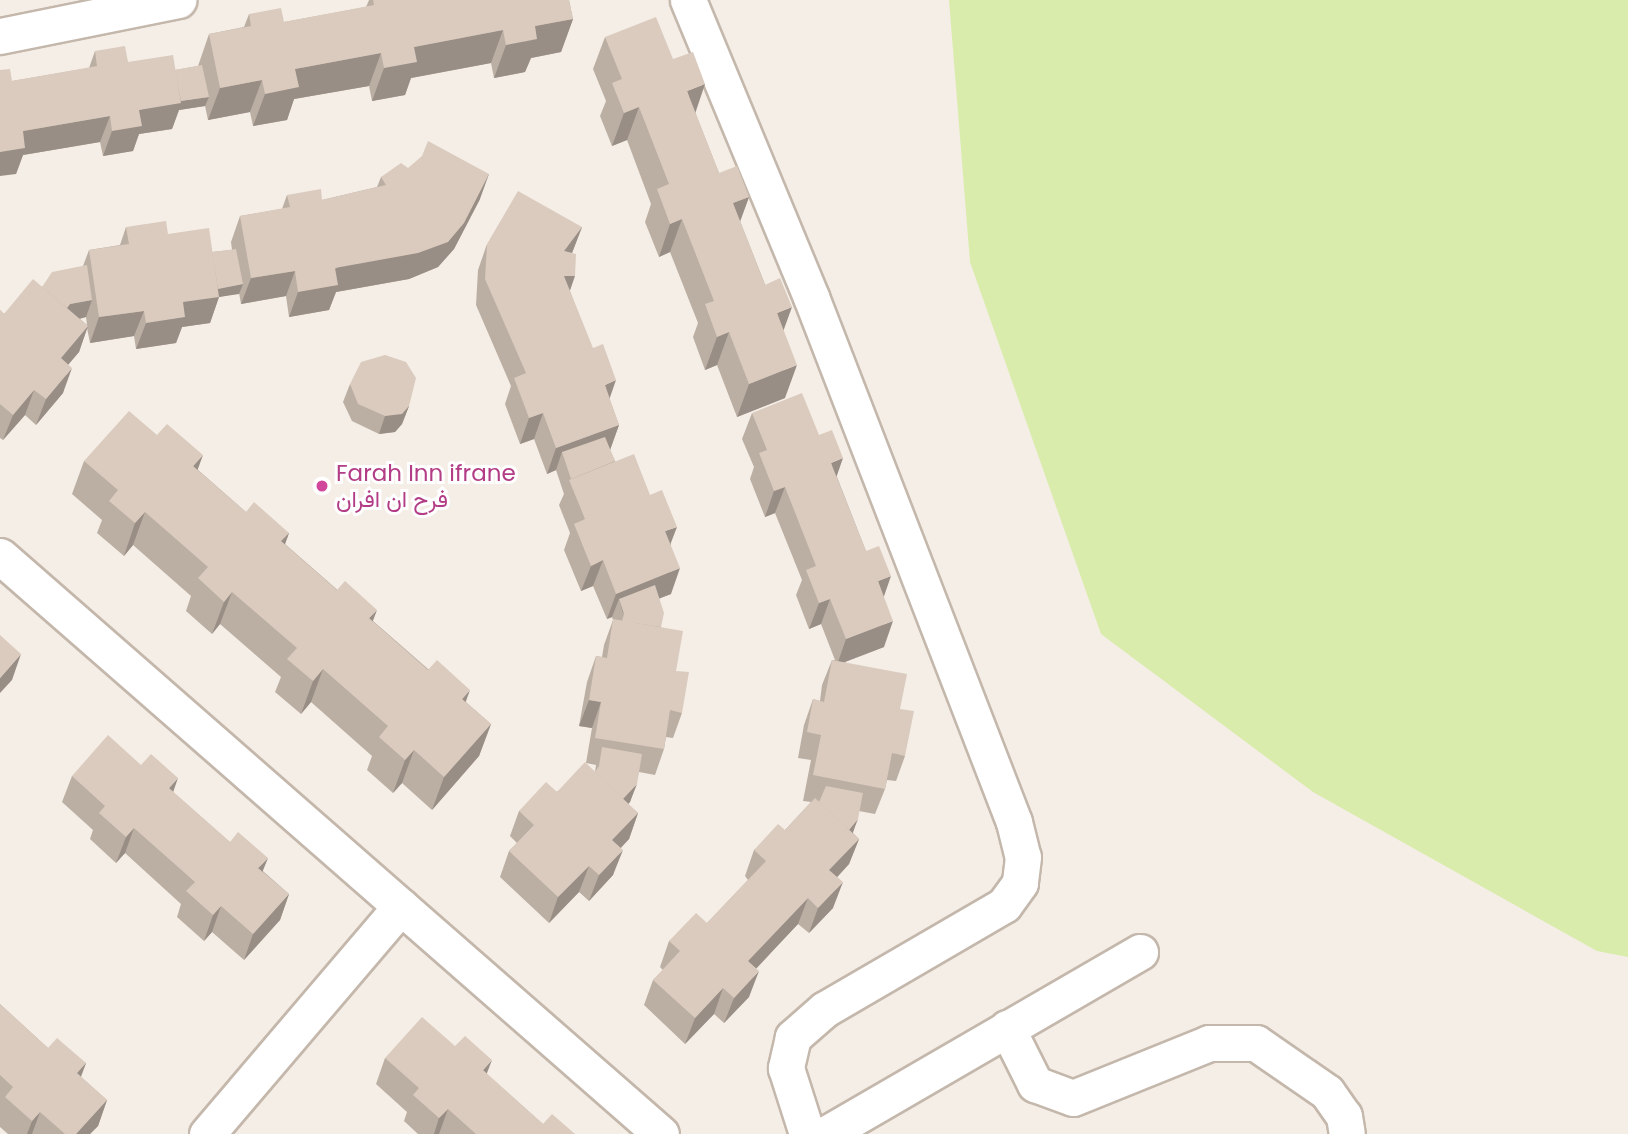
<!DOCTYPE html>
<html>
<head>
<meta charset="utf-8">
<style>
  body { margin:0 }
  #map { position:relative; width:1628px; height:1134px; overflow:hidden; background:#f5eee6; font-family:Poppins,Vazirmatn,sans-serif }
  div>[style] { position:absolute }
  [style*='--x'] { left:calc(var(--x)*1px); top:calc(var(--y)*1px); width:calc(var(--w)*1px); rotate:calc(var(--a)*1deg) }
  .green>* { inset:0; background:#d9ecac }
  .roads { filter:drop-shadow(2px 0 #c4b7ab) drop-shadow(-2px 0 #c4b7ab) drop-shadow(0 2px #c4b7ab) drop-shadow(0 -2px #c4b7ab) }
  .street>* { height:35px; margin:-17.5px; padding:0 17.5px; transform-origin:17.5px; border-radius:17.5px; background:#fff }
  .wall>* { inset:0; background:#bbafa3 }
  .shaded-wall>* { inset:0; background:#998e85 }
  .building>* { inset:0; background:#dacbbe }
  .dots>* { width:19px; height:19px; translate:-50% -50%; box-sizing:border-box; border:4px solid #fff; border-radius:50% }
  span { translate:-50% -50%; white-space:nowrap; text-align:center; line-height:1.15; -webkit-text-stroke:6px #fff; paint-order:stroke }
  .hotel-label { font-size:23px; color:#b23c85 }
  .left { translate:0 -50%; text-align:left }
</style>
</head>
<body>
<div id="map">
  <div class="green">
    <i style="clip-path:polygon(949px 0,1628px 0,1628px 957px,1597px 951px,1313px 792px,1101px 634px,970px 262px)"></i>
  </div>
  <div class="roads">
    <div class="street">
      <i style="--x:688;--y:0;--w:321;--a:67.5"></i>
      <i style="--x:811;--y:297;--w:563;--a:68.86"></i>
      <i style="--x:1014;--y:822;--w:36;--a:76"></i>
      <i style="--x:1023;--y:857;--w:26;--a:97"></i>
      <i style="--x:1020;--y:883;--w:27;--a:126"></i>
      <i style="--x:1004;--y:905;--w:207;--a:149.8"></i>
      <i style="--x:825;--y:1009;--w:43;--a:138.8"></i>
      <i style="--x:793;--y:1037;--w:32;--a:103"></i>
      <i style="--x:786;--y:1068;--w:69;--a:72.3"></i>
      <i style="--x:0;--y:36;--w:182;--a:-11.4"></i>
      <i style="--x:0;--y:556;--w:878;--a:41.17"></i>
      <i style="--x:1007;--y:1028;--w:63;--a:63.4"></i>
      <i style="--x:1035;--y:1084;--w:40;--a:20.2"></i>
      <i style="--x:1073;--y:1098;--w:147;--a:-22"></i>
      <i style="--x:1209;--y:1043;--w:47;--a:0"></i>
      <i style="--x:1256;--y:1043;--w:86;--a:34.6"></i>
      <i style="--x:1327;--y:1092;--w:29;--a:55"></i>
      <i style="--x:1344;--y:1116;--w:18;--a:81"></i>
      <i style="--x:207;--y:1134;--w:299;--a:-49.6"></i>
      <i style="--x:826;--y:1134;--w:363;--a:-30.1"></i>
    </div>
  </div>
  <div class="wall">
    <i style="clip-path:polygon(369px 0,569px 0,573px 19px,561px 52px,531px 58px,525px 72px,494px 78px,491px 63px,411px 78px,405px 95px,372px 101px,369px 86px,294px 99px,287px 120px,253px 126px,250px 112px,208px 120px,205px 106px,179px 110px,172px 129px,139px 134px,133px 151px,103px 156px,100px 142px,23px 155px,16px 174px,12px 81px,89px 68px,95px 51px,128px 62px,175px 70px,198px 66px,209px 34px,244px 27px,249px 14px,284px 22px,366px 7px)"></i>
    <i style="clip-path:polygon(605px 37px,695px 112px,719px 173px,749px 197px,740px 221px,783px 330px,785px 398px,737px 417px,717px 365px,705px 370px,693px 337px,698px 323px,670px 252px,659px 257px,645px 222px,651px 204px,627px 140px,612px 146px,600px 116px,606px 101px,593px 69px)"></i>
    <i style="clip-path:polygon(evenodd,408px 168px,480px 199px,454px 249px,438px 267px,409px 279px,336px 292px,329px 310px,289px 317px,286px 296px,241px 304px,239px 293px,219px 297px,210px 323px,182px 327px,176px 343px,136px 349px,134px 336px,90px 343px,87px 328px,79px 352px,68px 364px,63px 393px,36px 425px,25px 415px,3px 440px,0 438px,0 310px,4px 314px,42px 287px,83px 266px,89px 250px,120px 245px,126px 227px,168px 234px,212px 252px,232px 250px,231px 242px,240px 216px,282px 209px,287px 195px,322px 200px,377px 187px,381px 177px,408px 168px,86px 317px,87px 325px,80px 319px,86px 317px)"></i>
    <i style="clip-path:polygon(582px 227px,572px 253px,570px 291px,619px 425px,610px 450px,615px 461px,671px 544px,671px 594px,659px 598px,661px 627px,676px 671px,682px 713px,673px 738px,666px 737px,664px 749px,655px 775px,639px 772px,630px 802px,628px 804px,638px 813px,629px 839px,621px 848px,613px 875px,589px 901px,579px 892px,549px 923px,500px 877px,509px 851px,517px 843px,510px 836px,519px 811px,595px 772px,596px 765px,586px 763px,592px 728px,579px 726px,587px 682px,596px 656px,602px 657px,604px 645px,613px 620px,612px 617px,607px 619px,593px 586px,581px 591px,564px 550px,570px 533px,559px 505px,564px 494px,556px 470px,547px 474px,534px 439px,520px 444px,505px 404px,511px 386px,476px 305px,478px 270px,487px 244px)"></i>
    <i style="clip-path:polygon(350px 384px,409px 406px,402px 424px,395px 432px,379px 434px,352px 421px,343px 402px)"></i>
    <i style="clip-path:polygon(752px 413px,837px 477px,884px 597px,884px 647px,845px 662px,900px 709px,905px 756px,896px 781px,887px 780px,885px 789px,875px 814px,859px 811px,853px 833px,859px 839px,849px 864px,837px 877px,833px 908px,809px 933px,798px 924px,756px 968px,749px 997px,724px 1023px,714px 1014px,685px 1044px,644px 1005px,653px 980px,663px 970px,660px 967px,669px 941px,707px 923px,748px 880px,745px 876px,754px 850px,785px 830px,811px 802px,803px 801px,811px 760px,798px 758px,804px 725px,813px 699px,820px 701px,822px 685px,832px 660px,835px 660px,821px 624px,809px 629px,796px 595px,802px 580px,775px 513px,765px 517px,750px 479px,754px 467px,742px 439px)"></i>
    <i style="clip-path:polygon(84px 461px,197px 469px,246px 512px,289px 533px,285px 544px,491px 724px,479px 756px,432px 810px,402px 783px,393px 793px,367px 770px,372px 756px,311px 702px,301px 714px,275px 692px,281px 677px,220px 624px,212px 634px,186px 611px,191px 596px,133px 545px,124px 556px,97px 533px,102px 520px,72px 494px)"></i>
    <i style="clip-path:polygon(141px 765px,173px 792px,289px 894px,280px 920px,244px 960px,212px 932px,204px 941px,177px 917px,181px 904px,125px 853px,116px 863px,90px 839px,93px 830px,62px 802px,72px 776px)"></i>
    <i style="clip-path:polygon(0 1004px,48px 1048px,86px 1063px,81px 1077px,107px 1100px,98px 1126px,90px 1134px,8px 1134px,0 1127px)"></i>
    <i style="clip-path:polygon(455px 1046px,543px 1124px,575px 1134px,418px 1134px,404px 1121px,407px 1112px,376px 1084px,385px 1058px)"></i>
  </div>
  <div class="shaded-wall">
    <i style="clip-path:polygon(573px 19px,561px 52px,531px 58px,525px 72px,494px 78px,506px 45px,535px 26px)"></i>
    <i style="clip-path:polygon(503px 30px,491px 63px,411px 78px,405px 95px,372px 101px,384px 68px,414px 47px)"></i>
    <i style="clip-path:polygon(381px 53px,369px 86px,294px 99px,287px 120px,253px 126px,265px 94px,295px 69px)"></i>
    <i style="clip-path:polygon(262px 80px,250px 112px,208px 120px,220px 88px)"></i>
    <i style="clip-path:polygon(705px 84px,694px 117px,687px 91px)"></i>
    <i style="clip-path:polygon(209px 97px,205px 106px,179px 110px,172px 129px,139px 134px,133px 151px,103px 156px,112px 131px,139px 110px,172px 102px)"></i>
    <i style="clip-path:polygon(639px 107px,627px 140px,612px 146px,624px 113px)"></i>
    <i style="clip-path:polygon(110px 116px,100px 142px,23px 155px,16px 174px,0 176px,0 152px,23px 131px)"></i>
    <i style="clip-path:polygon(489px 174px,480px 199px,454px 249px,438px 267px,409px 279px,336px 292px,329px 310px,289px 317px,298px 292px)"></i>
    <i style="clip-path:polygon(749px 197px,737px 230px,733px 203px)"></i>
    <i style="clip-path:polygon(682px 219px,670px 252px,659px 257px,670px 224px)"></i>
    <i style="clip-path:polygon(582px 227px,572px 253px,564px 251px)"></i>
    <i style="clip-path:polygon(295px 271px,286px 296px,241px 304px,251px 278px)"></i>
    <i style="clip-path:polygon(564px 276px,575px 276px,566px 302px)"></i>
    <i style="clip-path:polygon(243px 284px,239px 294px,219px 297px,210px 323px,182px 327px,176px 343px,136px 349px,146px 323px,183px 302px,210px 290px)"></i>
    <i style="clip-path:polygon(92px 300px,86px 317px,64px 322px,62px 314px,70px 304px)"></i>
    <i style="clip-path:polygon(792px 307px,780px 340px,777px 313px)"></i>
    <i style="clip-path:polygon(144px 311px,134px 336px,90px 343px,99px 317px)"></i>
    <i style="clip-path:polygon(88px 326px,79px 352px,52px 384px,61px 358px)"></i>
    <i style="clip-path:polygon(729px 332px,717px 365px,705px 370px,717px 337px)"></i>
    <i style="clip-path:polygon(797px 365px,785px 398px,737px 417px,749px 384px)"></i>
    <i style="clip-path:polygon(72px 368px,63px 393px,36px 425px,46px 399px)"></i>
    <i style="clip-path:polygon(616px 380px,607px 406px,605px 385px)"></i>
    <i style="clip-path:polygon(34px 390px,25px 415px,3px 440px,13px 415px)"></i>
    <i style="clip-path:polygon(409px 406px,402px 424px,395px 432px,379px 434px,385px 416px)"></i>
    <i style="clip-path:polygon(543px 413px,534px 439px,520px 444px,529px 418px)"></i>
    <i style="clip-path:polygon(619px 425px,610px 450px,562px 452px,556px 470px,547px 474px,556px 448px)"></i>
    <i style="clip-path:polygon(203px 455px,191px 488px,193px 466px)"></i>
    <i style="clip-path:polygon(843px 458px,834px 484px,831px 463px)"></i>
    <i style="clip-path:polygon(785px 487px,775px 513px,765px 517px,774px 491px)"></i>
    <i style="clip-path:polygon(145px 512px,133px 545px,124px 556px,135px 523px)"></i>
    <i style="clip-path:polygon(677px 527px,667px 553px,665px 531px)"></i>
    <i style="clip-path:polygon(289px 533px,277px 566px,281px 541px)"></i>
    <i style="clip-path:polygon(603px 560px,593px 586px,581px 591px,591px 566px)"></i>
    <i style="clip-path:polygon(680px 568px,671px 594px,623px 613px,619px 599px,612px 617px,607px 619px,616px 594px)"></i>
    <i style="clip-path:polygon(891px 576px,882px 602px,878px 581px)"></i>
    <i style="clip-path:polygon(232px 592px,220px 624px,212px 634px,224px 602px)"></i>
    <i style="clip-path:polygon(830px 599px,821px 624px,809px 629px,819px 603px)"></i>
    <i style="clip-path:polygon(377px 610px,365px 642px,369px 618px)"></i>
    <i style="clip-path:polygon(893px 621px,884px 647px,837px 665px,846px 639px)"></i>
    <i style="clip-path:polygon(21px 654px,12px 680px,0 693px,0 678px)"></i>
    <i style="clip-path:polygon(323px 669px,311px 702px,301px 714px,313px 681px)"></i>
    <i style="clip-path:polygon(470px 690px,458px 723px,462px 699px)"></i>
    <i style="clip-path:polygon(589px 700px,601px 702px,592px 728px,579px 726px)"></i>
    <i style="clip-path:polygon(491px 724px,479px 756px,432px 810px,444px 777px)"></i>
    <i style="clip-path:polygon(414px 750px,402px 783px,393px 793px,405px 760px)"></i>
    <i style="clip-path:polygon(178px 778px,169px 804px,169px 788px)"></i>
    <i style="clip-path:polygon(637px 784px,630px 802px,611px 822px,618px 804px)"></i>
    <i style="clip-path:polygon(638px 813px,629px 839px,603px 866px,612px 840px)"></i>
    <i style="clip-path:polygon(858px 819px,851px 837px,844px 836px)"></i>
    <i style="clip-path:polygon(134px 828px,125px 853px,116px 863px,126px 837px)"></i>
    <i style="clip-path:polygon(859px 839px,849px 864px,820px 896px,829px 870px)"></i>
    <i style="clip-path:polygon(623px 850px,613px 875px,589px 901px,599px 875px)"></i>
    <i style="clip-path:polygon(268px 858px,258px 883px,258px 868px)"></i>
    <i style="clip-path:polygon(589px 866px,579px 892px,549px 923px,558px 897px)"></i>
    <i style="clip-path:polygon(843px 882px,833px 908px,809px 933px,818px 908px)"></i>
    <i style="clip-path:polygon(289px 894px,280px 920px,244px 960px,253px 934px)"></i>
    <i style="clip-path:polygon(808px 898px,798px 924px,739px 987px,748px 961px)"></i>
    <i style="clip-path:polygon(221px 906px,212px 932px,204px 941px,213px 915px)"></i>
    <i style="clip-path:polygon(759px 971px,749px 997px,724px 1023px,734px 998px)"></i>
    <i style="clip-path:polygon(723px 988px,714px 1014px,685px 1044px,695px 1018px)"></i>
    <i style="clip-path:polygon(492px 1060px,482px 1086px,483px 1070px)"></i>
    <i style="clip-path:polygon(86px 1063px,76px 1089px,77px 1073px)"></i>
    <i style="clip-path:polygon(107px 1100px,98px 1126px,90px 1134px,76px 1134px)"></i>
    <i style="clip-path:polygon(448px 1109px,439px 1134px,434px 1134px,439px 1118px)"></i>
    <i style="clip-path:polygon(40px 1112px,32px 1134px,27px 1134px,32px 1121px)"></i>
  </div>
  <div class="building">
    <i style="clip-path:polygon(373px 0,569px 0,573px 19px,535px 26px,537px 39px,506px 45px,503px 30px,414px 47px,417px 62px,384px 68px,381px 53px,295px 69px,299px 87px,265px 94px,262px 80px,220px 88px,209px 34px,251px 26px,249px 14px,281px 8px,284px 22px,374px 5px)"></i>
    <i style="clip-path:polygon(656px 17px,673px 59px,693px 52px,705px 84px,687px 91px,719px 173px,737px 166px,749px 197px,733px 203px,765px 285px,780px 278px,792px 307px,777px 313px,797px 365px,749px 384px,729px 332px,717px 337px,705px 304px,714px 301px,682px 219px,670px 224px,657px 189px,669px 184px,639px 107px,624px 113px,612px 83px,622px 79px,605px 37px)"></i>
    <i style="clip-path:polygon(125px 46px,128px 62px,173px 55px,181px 103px,139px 110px,142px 126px,112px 131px,110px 116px,23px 131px,25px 148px,0 152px,0 70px,10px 69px,12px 81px,97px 66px,95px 51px)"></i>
    <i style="clip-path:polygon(202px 65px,209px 97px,181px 101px,175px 70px)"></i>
    <i style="clip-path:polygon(428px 141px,489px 174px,464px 223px,448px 242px,418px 253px,335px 268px,338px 285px,298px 292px,295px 271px,251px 278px,240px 216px,290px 207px,287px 195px,321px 189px,322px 200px,386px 185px,381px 177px,401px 163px,408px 168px,422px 156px)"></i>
    <i style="clip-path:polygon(518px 191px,582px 227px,564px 251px,576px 254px,575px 276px,564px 276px,593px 348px,603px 344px,616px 380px,605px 385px,619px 425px,556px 448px,543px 413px,529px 418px,514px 378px,526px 373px,485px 279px,487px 244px)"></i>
    <i style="clip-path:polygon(166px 221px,168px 234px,209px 228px,219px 297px,183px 302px,185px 317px,146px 323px,144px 311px,99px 317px,89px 250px,129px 244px,126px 227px)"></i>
    <i style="clip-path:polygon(236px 249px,243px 284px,218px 289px,212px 252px)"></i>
    <i style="clip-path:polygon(87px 265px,92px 300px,70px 304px,67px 308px,42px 287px,52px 272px)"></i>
    <i style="clip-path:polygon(33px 279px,88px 326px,61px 358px,72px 368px,46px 399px,34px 390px,13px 415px,0 404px,0 310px,4px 314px)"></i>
    <i style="clip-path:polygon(385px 355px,406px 362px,416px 378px,409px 406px,402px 414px,385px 416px,358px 404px,350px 384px,361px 362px)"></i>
    <i style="clip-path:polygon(802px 393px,819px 435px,832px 430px,843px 458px,831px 463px,866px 551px,879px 546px,891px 576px,878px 581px,893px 621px,846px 639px,830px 599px,819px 603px,806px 570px,816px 566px,785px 487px,774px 491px,759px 453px,767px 450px,752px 413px)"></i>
    <i style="clip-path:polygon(129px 411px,157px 435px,167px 424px,203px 455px,193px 466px,246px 512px,254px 502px,289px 533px,281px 541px,337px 590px,345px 581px,377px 610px,369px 618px,428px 670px,437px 660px,470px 690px,462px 699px,491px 724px,444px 777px,414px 750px,405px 760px,379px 737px,388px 726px,323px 669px,313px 681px,287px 659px,297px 648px,232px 592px,224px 602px,198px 578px,208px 567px,145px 512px,135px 523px,109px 501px,118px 490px,84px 461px)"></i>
    <i style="clip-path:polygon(605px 437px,615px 461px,571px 479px,562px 452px)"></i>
    <i style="clip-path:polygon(634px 454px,650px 495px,662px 490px,677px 527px,665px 531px,680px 568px,616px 594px,603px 560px,591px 566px,574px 524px,585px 519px,569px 480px)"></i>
    <i style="clip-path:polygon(655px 585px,664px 613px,661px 627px,622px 621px,624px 614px,619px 599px)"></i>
    <i style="clip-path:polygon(613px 619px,683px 631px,676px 671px,689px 672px,682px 713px,670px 710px,664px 749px,595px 738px,601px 702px,589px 700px,596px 656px,607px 658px)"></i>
    <i style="clip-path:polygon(0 635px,21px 654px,0 678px)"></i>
    <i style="clip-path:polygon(832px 660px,907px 674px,900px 709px,914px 711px,905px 756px,892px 753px,885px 789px,813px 775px,821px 735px,807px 732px,813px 699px,824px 702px)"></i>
    <i style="clip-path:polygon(108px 735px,141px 765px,151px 754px,178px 778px,169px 788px,230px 842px,238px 832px,268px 858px,258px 868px,289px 894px,253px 934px,221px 906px,213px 915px,186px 891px,195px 882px,134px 828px,126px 837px,99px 813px,105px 806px,72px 776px)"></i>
    <i style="clip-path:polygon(602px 747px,642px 754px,637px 784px,623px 799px,595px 772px,599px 766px)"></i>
    <i style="clip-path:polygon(585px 762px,638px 813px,612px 840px,623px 850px,599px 875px,589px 866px,558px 897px,509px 851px,534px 825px,519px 811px,546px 782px,557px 792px)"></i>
    <i style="clip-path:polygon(826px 786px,863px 793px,858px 819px,849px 830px,819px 802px)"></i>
    <i style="clip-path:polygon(815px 798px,859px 839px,829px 870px,843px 882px,818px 908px,808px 898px,748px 961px,759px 971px,734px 998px,723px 988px,695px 1018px,653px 980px,680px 951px,669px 941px,696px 913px,707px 923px,766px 861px,754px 850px,778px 824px,785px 830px)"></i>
    <i style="clip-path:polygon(0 1004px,48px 1048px,57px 1038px,86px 1063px,77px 1073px,107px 1100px,76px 1134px,65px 1134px,40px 1112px,32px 1121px,5px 1097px,13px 1087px,0 1075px)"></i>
    <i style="clip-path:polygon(422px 1017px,455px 1046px,465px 1036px,492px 1060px,483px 1070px,543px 1124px,552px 1114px,575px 1134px,476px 1134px,448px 1109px,439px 1118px,413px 1095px,419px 1088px,385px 1058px)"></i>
  </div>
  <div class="dots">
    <i style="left:322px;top:486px;background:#d1479c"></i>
  </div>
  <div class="hotel-label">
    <span class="left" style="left:336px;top:486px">Farah Inn ifrane<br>فرح ان افران</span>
  </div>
</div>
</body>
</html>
